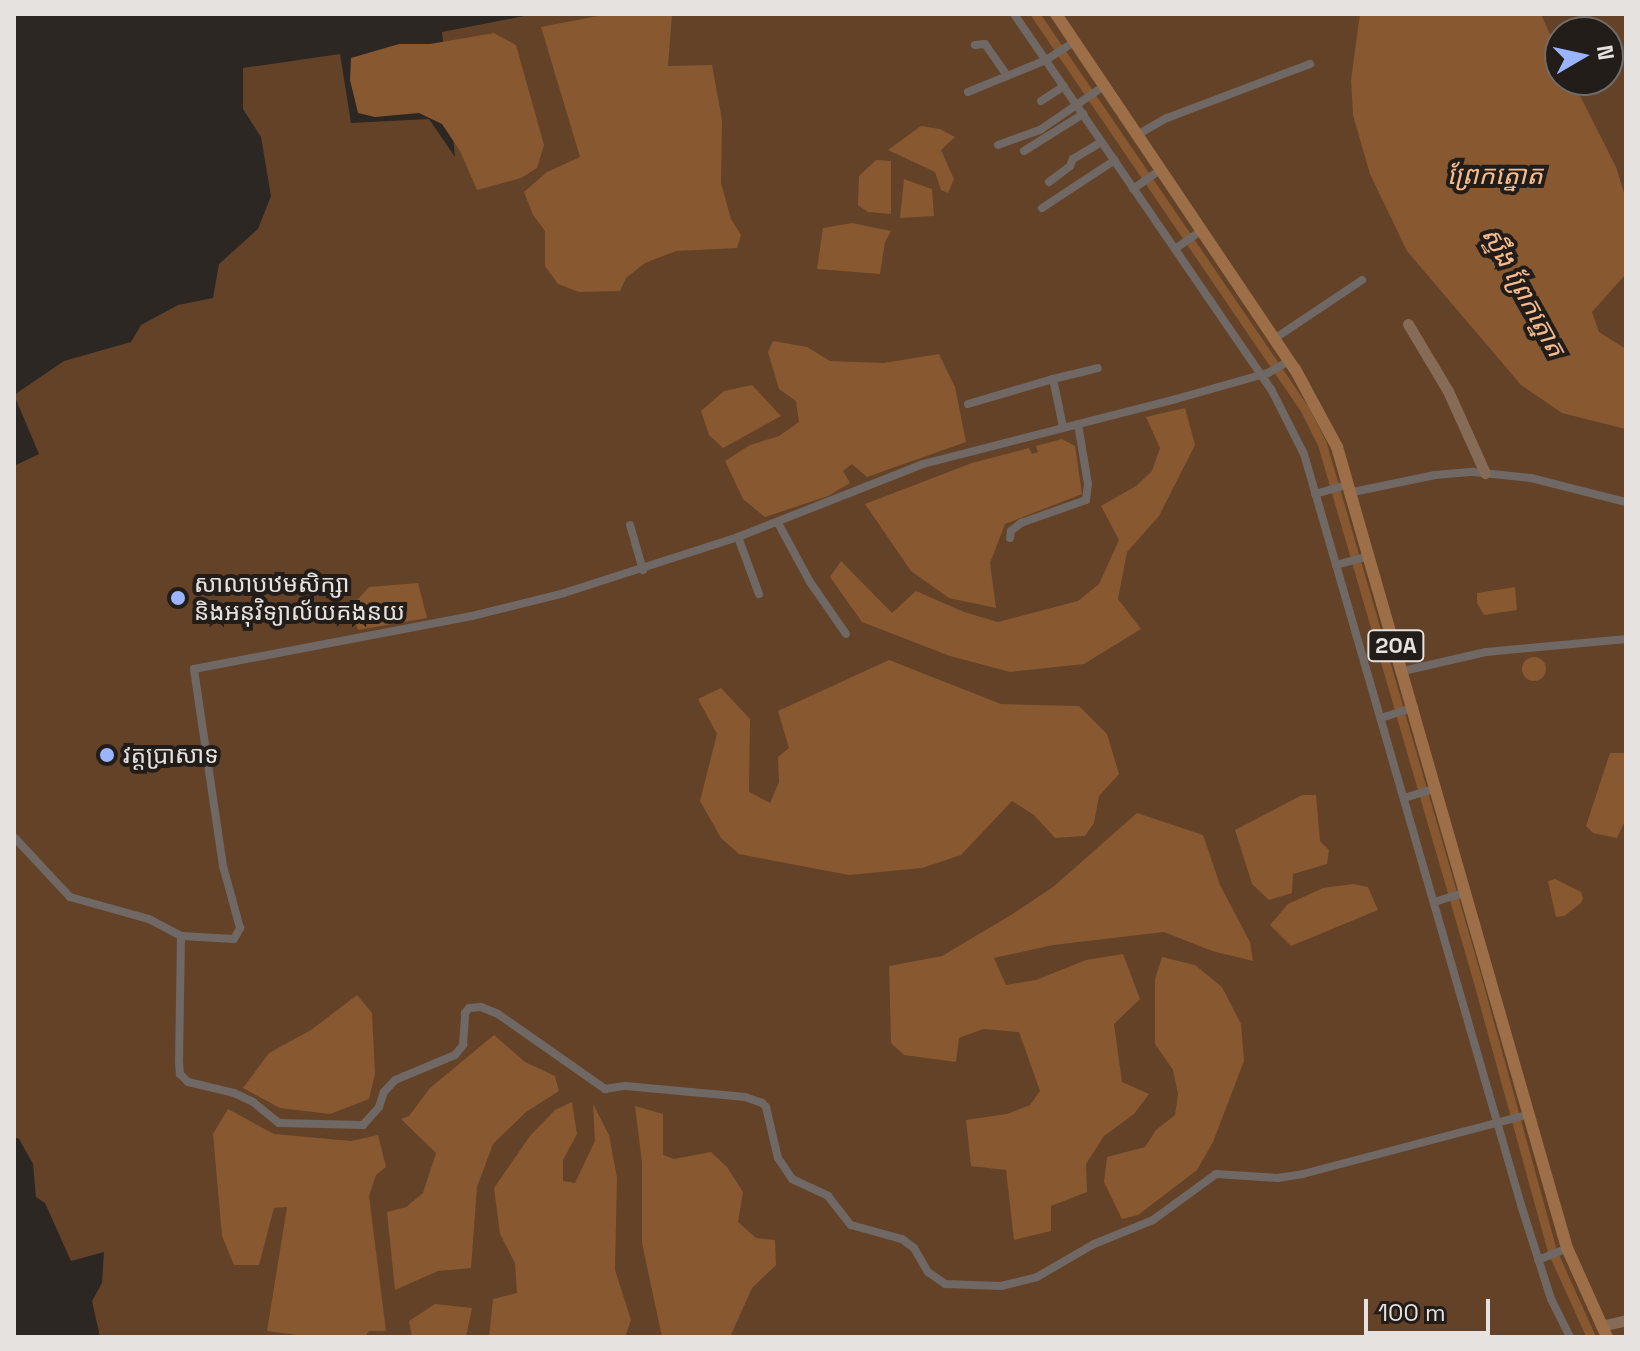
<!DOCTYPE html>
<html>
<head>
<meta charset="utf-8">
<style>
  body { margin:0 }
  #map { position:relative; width:1640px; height:1351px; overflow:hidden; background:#2c2723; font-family:"Space Grotesk","Noto Sans Khmer",sans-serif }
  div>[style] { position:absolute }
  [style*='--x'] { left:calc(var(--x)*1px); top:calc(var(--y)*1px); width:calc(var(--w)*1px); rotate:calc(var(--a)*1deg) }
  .green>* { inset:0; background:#634228 }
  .water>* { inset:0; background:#885830 }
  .round { border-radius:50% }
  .canal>* { height:9px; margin:-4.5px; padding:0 4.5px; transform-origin:4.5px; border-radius:4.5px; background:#885830 }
  .street>* { height:8px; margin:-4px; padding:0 4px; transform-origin:4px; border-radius:4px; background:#6f6864 }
  .secondary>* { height:11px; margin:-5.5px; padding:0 5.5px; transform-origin:5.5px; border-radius:5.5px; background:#866b56 }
  .primary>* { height:12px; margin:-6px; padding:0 6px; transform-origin:6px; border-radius:6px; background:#9c6f48 }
  .dots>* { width:22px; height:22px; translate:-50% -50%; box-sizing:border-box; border:4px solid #221d19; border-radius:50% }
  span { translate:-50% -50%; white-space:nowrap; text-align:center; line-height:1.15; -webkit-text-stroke:8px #221d19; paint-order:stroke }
  .shield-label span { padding:2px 6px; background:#221d19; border:2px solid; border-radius:6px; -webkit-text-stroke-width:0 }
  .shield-label { font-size:22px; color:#e6e2e0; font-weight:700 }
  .poi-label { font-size:24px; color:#e6e2e0 }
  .left { translate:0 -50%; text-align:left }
  .water-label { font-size:26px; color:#f6bb8d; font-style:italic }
  .frame { position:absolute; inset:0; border:16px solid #e6e2e0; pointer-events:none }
  .north { position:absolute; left:1544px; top:16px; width:80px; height:80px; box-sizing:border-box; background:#221d19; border:2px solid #706c69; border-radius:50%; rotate:81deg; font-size:22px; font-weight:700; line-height:32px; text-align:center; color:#e6e2e0 }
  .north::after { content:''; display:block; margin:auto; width:28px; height:36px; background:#9ab5fd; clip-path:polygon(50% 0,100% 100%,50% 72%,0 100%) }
  .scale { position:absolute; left:1364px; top:1299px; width:126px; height:36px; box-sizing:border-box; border:4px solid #e6e2e0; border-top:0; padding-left:10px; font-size:24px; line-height:28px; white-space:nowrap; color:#e6e2e0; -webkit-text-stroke:6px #221d19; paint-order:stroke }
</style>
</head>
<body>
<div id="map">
  <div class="green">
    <i style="clip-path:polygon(evenodd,535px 14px,1626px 14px,1626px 1337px,100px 1337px,92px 1301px,102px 1283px,104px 1252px,71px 1261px,45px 1203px,36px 1197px,33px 1164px,19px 1139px,14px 1137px,14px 466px,39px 454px,14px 395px,64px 361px,131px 342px,141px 325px,178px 305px,213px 298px,219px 264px,258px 229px,271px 196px,261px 137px,243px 109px,243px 68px,340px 54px,351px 123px,429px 119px,455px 157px,442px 32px,535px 14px,1560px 32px,1608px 32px,1608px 80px,1560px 80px,1560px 32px)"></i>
  </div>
  <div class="water">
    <i style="clip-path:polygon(608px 14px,672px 14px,668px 66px,712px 65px,722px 120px,721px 183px,731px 219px,741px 235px,737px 248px,676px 251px,645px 263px,626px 278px,620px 291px,579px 292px,558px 284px,545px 266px,545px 231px,533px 215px,524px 192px,547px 172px,580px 157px,541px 27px)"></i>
    <i style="clip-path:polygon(1360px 14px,1541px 14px,1560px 57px,1560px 80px,1572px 80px,1616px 167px,1626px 199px,1626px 274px,1592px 312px,1599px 332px,1626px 349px,1626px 429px,1562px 413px,1521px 385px,1407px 251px,1370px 174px,1353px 115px,1351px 80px)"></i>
    <i style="clip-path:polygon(494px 33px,516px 45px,544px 145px,537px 168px,521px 178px,477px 190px,460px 151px,442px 124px,419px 113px,375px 117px,358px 113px,350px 80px,351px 58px,399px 44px,430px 44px)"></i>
    <i style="clip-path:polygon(921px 126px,940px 129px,955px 137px,941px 150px,954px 179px,948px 193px,941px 190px,935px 172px,888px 150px)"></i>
    <i style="clip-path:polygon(876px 160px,891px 161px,891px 214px,868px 212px,858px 205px,859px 176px)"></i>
    <i style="clip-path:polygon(904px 179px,932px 189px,934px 216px,900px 218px)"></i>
    <i style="clip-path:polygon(852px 223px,891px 231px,885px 242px,880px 274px,817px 269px,823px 228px)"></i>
    <i style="clip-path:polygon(773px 341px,807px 347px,830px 361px,884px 363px,939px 354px,955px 387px,966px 442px,867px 477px,852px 464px,843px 471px,850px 483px,828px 496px,765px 517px,743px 499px,725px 461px,750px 445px,779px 436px,799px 422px,796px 401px,779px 389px,768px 352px)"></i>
    <i style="clip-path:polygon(752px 385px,781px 416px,723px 448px,709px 435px,701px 411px,724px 391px)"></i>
    <i style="clip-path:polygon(1185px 408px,1195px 445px,1159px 516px,1127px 552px,1118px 599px,1141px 629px,1084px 664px,1010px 672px,950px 656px,862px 622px,830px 577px,841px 561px,892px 613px,916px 591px,964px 612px,998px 622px,1078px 601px,1099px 584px,1119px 540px,1101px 506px,1136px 486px,1152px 471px,1160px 448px,1146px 417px)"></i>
    <i style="clip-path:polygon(1062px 439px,1075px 446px,1082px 494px,1005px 524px,990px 563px,996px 608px,949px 598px,911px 571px,865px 504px,972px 463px,1029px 448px,1032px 454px,1038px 452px,1036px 446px)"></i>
    <i style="clip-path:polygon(418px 583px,427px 618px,358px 630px,351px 607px,369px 587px)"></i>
    <i style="clip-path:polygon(1515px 587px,1517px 610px,1484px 615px,1477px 603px,1477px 593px)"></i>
    <i class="round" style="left:1522px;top:657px;width:24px;height:24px"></i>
    <i style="clip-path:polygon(889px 660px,1001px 704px,1079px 706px,1107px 734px,1119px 774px,1099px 796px,1094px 823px,1085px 836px,1055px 838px,1034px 815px,1012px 801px,961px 855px,922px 868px,849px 875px,739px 854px,721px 838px,700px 801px,717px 734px,698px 699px,721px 688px,750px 719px,749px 792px,770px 803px,779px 782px,778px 757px,789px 748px,778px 711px)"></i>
    <i style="clip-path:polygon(1610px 753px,1626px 753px,1626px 819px,1617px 838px,1593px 833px,1586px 826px)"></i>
    <i style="clip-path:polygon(1302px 795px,1316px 795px,1320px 841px,1329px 850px,1327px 864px,1293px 874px,1292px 893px,1269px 900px,1252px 884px,1235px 830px)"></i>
    <i style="clip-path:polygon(1137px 813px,1203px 835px,1220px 885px,1250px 942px,1253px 961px,1212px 951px,1164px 932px,1053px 945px,994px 958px,1006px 985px,1036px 980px,1086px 960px,1123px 954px,1140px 999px,1114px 1024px,1122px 1082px,1149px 1094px,1134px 1114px,1104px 1136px,1086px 1164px,1087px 1192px,1051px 1206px,1051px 1231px,1014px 1240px,1006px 1170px,971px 1166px,966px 1120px,1007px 1114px,1030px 1105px,1040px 1091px,1019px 1032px,983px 1029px,959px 1038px,956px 1062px,904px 1055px,891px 1043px,889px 966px,942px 956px,1011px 915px,1053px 887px)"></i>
    <i style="clip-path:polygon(1555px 879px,1581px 892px,1583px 898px,1581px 903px,1564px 916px,1556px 917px,1548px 881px)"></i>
    <i style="clip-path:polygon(1353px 884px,1368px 887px,1378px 910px,1291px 946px,1270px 925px,1288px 904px,1323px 888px)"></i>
    <i style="clip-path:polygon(1162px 957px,1195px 965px,1222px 987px,1241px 1024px,1244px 1061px,1213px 1142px,1197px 1170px,1138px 1215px,1122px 1219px,1104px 1182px,1107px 1157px,1145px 1147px,1156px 1130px,1175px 1115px,1178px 1094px,1173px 1070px,1155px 1044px,1155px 979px)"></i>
    <i style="clip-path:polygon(357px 995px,372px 1013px,375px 1074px,369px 1099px,330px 1114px,280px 1108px,243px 1088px,269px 1053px,311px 1030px)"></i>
    <i style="clip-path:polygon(494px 1035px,525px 1062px,555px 1076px,559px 1091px,526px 1112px,493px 1144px,477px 1187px,471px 1268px,438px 1271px,395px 1290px,387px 1212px,406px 1207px,423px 1193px,436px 1153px,401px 1119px,409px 1116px,430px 1088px)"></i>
    <i style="clip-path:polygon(572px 1102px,577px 1134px,563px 1160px,563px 1181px,575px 1183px,595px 1141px,593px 1104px,609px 1135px,617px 1178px,615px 1270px,631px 1320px,625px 1337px,489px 1337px,493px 1299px,517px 1293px,515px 1263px,500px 1234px,494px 1188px,530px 1136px,555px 1110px)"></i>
    <i style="clip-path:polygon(635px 1106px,663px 1114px,663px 1155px,674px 1159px,711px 1152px,727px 1167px,743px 1192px,738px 1222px,756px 1238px,775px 1240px,776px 1265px,752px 1288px,730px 1337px,662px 1337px,642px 1243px,642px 1163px)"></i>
    <i style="clip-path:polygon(228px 1109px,274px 1134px,351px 1141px,378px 1135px,386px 1167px,376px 1175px,369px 1196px,386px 1331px,369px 1331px,365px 1337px,313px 1337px,267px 1331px,287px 1207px,274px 1208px,259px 1265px,234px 1265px,222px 1236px,213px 1134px)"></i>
    <i style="clip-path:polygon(435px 1304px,472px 1308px,466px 1337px,412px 1337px,409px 1321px)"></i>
  </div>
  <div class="canal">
    <i style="--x:1035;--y:14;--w:477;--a:55.7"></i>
    <i style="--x:1304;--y:408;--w:40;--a:63.4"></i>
    <i style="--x:1322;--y:444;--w:553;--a:73.83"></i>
    <i style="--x:1476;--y:975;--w:286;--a:74.6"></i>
    <i style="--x:1552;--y:1251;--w:94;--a:65.6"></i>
  </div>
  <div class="street">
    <i style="--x:1014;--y:14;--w:455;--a:55.6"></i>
    <i style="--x:1271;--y:389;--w:73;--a:63.1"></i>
    <i style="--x:1304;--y:454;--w:782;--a:73.88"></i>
    <i style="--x:1521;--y:1205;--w:99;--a:72.3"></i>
    <i style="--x:1551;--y:1299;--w:42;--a:63.4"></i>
    <i style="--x:975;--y:45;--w:10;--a:-6"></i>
    <i style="--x:985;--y:44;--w:39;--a:55"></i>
    <i style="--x:968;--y:92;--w:84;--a:-22.3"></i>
    <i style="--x:1046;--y:60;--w:33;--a:-33"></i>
    <i style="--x:1041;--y:101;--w:27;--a:-33"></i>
    <i style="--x:1137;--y:135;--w:34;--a:-30"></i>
    <i style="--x:1167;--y:118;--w:153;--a:-20.7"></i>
    <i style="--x:998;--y:145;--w:45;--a:-19.7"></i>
    <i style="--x:1040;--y:130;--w:78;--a:-34.5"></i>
    <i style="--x:1024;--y:151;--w:70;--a:-32.1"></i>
    <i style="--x:1049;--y:182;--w:26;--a:-37"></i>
    <i style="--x:1070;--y:166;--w:8;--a:-67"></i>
    <i style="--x:1073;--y:159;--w:33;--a:-31"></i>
    <i style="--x:1133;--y:189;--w:33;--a:-35"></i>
    <i style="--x:1042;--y:208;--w:87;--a:-33.3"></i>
    <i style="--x:1175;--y:249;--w:33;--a:-35"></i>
    <i style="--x:1274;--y:339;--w:106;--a:-33.8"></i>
    <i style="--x:1053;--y:379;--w:46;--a:-13.7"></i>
    <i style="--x:968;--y:404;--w:89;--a:-16.4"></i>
    <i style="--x:1053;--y:379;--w:49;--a:78.2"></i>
    <i style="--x:1353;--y:492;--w:84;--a:-11.7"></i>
    <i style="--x:1435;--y:475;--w:38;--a:-5"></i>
    <i style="--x:1473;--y:472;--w:58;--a:5.9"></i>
    <i style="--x:1531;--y:478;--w:98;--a:14.2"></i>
    <i style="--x:1315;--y:494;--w:36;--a:-16"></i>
    <i style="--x:778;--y:523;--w:67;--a:61.5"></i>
    <i style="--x:810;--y:582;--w:63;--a:55.3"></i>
    <i style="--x:630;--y:525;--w:47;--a:73.9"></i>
    <i style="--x:738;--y:537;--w:61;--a:69.8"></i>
    <i style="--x:1010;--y:538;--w:7;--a:-82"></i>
    <i style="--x:1011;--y:531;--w:13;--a:-39"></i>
    <i style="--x:1021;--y:523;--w:69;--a:-19.5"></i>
    <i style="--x:1086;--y:500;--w:16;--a:-83"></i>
    <i style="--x:1088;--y:484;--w:61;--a:-99.5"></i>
    <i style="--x:1336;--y:565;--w:35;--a:-15"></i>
    <i style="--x:1403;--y:671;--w:85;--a:-12.9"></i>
    <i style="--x:1486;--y:652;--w:141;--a:-5.3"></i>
    <i style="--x:1381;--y:718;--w:35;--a:-18"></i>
    <i style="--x:1404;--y:798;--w:34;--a:-17"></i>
    <i style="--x:14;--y:837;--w:82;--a:47"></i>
    <i style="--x:70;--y:897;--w:82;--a:15.6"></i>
    <i style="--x:149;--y:919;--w:36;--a:28"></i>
    <i style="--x:181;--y:936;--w:53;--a:3.2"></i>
    <i style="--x:234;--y:939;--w:13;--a:-61"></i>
    <i style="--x:240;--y:928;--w:64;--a:-105.3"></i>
    <i style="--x:223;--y:866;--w:199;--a:-98.4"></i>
    <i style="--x:194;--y:669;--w:283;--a:-10.8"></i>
    <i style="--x:472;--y:616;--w:95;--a:-14"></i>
    <i style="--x:564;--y:593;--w:183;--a:-17.8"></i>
    <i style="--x:738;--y:537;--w:199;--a:-21.5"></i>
    <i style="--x:923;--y:464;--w:261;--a:-14.4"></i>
    <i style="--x:1176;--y:399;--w:96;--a:-15.8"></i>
    <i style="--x:1268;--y:373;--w:24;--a:-30"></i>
    <i style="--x:1434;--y:902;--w:34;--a:-17"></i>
    <i style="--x:181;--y:936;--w:125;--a:90.9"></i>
    <i style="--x:179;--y:1061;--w:13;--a:86"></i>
    <i style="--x:180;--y:1074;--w:11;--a:45"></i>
    <i style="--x:188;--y:1082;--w:47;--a:13.4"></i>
    <i style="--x:234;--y:1093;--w:21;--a:25"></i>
    <i style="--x:253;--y:1102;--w:33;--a:39"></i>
    <i style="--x:279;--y:1123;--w:84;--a:1.4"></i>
    <i style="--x:363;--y:1125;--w:24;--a:-48"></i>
    <i style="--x:379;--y:1107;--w:16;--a:-72"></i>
    <i style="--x:384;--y:1092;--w:16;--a:-47"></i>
    <i style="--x:395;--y:1080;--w:65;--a:-22.6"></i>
    <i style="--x:455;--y:1055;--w:13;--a:-51"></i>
    <i style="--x:463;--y:1045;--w:32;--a:-86"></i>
    <i style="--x:465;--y:1013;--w:6;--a:-51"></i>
    <i style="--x:469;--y:1008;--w:12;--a:-5"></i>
    <i style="--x:481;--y:1007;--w:18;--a:22"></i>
    <i style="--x:498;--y:1014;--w:131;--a:35"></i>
    <i style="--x:605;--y:1089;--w:20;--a:-9"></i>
    <i style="--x:625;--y:1086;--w:121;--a:5.2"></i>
    <i style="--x:745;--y:1097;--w:18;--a:19"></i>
    <i style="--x:762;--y:1103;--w:6;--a:45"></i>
    <i style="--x:766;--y:1107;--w:52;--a:76.8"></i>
    <i style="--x:778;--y:1158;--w:25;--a:56"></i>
    <i style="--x:792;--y:1179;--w:40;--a:25"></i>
    <i style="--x:828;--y:1196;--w:37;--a:52"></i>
    <i style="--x:851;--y:1225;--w:53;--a:15.4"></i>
    <i style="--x:902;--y:1239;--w:15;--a:37"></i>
    <i style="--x:914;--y:1248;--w:28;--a:60"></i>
    <i style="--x:928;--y:1272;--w:21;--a:35"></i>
    <i style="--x:945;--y:1284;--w:56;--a:2"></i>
    <i style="--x:1001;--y:1286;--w:37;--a:-14"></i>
    <i style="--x:1037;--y:1277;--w:66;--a:-30.1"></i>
    <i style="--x:1094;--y:1244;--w:64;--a:-22.1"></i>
    <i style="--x:1153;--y:1220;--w:78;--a:-36.1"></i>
    <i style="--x:1216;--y:1174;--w:62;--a:3.7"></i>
    <i style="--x:1278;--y:1178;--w:25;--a:-9"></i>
    <i style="--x:1303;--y:1174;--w:235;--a:-14.8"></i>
    <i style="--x:1538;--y:1260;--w:31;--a:-22"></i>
  </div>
  <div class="secondary">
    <i style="--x:1408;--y:324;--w:78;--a:59.2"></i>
    <i style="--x:1448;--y:391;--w:90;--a:65.7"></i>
    <i style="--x:1601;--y:1326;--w:26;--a:-13"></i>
  </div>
  <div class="primary">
    <i style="--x:1056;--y:14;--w:428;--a:56.1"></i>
    <i style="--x:1295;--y:369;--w:89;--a:61.7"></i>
    <i style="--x:1337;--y:447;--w:833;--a:73.98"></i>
    <i style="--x:1567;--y:1248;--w:98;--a:65.8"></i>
  </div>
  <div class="dots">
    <i style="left:178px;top:598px;background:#9ab5fd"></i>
    <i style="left:107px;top:755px;background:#9ab5fd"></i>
  </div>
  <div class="shield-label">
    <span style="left:1396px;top:646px">20A</span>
  </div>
  <div class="poi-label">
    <span class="left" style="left:194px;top:598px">សាលាបឋមសិក្សា<br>និងអនុវិទ្យាល័យគងនយ</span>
    <span class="left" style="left:123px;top:755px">វត្តប្រាសាទ</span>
  </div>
  <div class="water-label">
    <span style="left:1495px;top:176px">ព្រែកត្នោត</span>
    <span style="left:1523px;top:292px;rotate:61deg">ស្ទឹង ព្រែកត្នោត</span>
  </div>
  <div class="frame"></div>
  <div class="north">N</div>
  <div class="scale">100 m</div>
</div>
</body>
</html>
